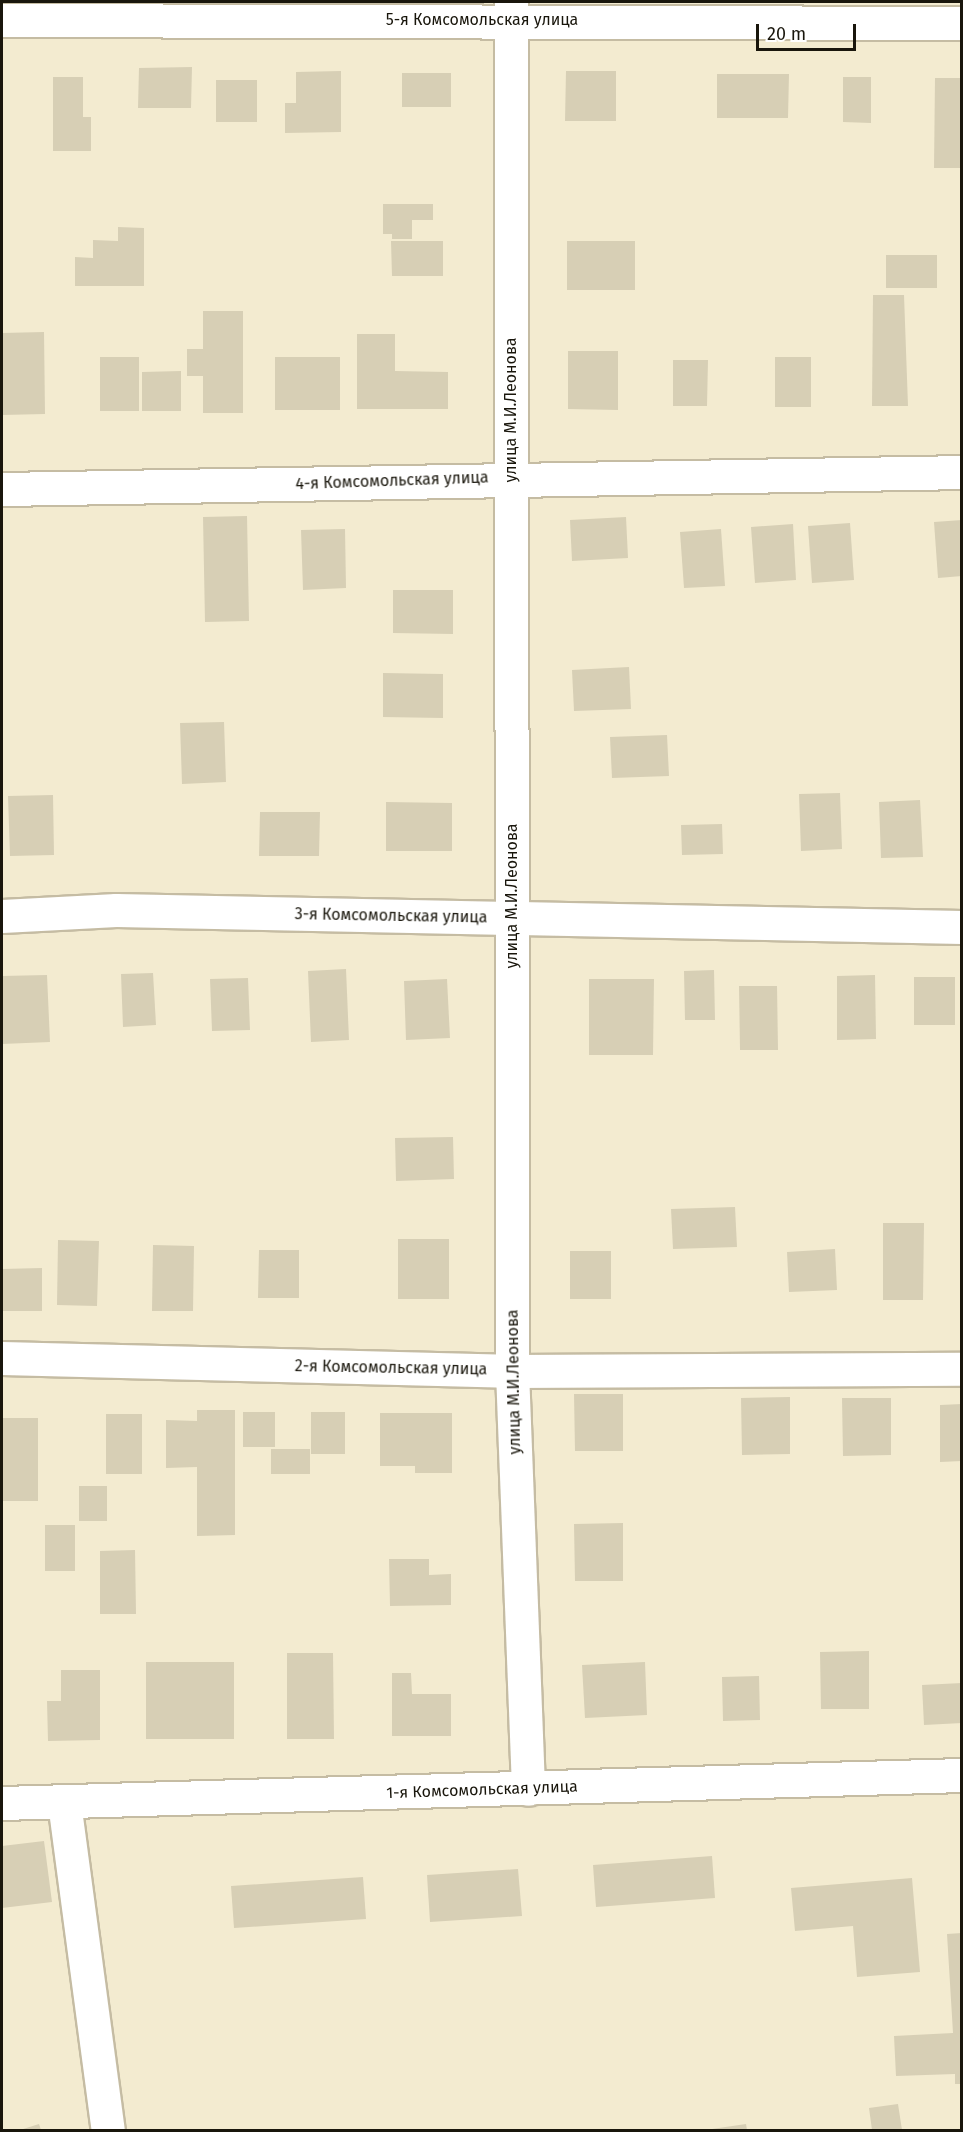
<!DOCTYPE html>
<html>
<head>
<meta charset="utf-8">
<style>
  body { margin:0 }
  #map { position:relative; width:963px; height:2132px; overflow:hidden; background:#f3ebd0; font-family:"Fira Sans",sans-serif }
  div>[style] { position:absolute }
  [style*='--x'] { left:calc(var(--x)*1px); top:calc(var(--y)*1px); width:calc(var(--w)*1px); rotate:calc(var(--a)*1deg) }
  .building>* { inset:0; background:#d7cfb5 }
  .roads { filter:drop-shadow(2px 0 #c5bca3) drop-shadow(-2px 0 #c5bca3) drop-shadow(0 2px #c5bca3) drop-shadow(0 -2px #c5bca3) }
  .minor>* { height:33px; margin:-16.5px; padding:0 16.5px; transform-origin:16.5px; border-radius:16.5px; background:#fff }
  span { translate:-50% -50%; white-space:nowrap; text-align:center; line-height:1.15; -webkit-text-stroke:5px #fff; paint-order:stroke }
  .street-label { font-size:16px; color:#19160c }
  .frame { position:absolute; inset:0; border:3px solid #19160c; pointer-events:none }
  .scale { position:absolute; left:756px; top:24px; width:100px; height:27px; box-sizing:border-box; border:3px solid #19160c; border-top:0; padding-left:8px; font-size:18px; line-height:21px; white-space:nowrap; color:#19160c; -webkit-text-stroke:4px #fff; paint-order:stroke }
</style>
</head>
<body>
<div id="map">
  <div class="building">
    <i style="clip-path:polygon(192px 67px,191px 108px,138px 108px,139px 68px)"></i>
    <i style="clip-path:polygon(341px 71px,341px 132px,285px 133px,285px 103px,296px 103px,296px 72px)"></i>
    <i style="clip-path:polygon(566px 71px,616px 71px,616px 121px,565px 121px)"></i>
    <i style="clip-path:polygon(402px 73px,451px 73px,451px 107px,402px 107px)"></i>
    <i style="clip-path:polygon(717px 74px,789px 74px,788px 118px,717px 118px)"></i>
    <i style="clip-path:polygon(53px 77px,83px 77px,83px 117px,91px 117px,91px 151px,53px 151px)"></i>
    <i style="clip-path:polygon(843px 77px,871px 77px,871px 123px,843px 122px)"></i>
    <i style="clip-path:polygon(935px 78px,962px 78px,962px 168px,934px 168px)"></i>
    <i style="clip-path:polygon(216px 80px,257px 80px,257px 122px,216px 122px)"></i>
    <i style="clip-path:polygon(383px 204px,433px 204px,433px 220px,412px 220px,412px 239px,392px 239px,392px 234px,383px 234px)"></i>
    <i style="clip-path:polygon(118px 227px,144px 228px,144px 286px,75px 286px,75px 257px,93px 258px,93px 240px,118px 241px)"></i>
    <i style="clip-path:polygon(391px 241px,443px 241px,443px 276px,392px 276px)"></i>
    <i style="clip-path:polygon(567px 241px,635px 241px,635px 290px,567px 290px)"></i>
    <i style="clip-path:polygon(886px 255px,937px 255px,937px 288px,886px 288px)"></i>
    <i style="clip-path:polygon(873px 295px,904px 295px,908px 406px,872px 406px)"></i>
    <i style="clip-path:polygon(203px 311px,243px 311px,243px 413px,203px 413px,203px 376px,187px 376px,187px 349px,203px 349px)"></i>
    <i style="clip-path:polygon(44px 332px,45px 414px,2px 415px,2px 333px)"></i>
    <i style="clip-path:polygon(357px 334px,395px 334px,395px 371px,448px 372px,448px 409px,357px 409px)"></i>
    <i style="clip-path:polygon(568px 351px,618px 351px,618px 410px,568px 409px)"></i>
    <i style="clip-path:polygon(100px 357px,139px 357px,139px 411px,100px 411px)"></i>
    <i style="clip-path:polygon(275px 357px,340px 357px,340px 410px,275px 410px)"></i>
    <i style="clip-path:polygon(775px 357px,811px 357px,811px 407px,775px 407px)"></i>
    <i style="clip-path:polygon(673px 360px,708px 360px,707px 406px,673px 406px)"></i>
    <i style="clip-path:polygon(181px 371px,181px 411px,142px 411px,142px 372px)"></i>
    <i style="clip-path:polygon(247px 516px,249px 621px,205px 622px,203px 517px)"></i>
    <i style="clip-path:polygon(626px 517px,628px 558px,572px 561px,570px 520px)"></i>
    <i style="clip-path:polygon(962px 520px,962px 576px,938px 578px,934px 522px)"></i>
    <i style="clip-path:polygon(850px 523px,854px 580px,812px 583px,808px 526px)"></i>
    <i style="clip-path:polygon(793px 524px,796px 580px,755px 583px,751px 527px)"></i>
    <i style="clip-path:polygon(345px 529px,346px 588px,303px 590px,301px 530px)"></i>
    <i style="clip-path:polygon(721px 529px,725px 586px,684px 588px,680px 532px)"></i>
    <i style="clip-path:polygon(393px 590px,453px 590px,453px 634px,393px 633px)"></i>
    <i style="clip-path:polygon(629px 667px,631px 709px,574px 711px,572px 670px)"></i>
    <i style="clip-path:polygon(383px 673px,443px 674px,443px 718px,383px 717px)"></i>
    <i style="clip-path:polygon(224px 722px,226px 782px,182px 784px,180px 723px)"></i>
    <i style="clip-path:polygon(667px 735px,669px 776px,612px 778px,610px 737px)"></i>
    <i style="clip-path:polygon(840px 793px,842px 849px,801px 851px,799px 794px)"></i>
    <i style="clip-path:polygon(53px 795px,54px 855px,10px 856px,8px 796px)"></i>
    <i style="clip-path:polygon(920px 800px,923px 857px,881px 858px,879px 802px)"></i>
    <i style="clip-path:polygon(386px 802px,452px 803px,452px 851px,386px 851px)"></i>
    <i style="clip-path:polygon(260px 812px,320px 812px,319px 856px,259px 856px)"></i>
    <i style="clip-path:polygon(722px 824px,723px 854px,682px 855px,681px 825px)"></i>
    <i style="clip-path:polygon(346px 969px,349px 1040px,311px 1042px,308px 971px)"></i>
    <i style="clip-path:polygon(714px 970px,715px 1020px,685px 1020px,684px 971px)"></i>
    <i style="clip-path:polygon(153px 973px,156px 1025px,123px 1027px,121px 974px)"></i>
    <i style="clip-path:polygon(47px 975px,50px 1042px,2px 1044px,2px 976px)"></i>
    <i style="clip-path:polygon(875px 975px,876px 1039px,837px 1040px,837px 976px)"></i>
    <i style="clip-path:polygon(914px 977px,955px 977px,955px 1025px,914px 1025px)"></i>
    <i style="clip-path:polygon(248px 978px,250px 1030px,212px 1031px,210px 979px)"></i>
    <i style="clip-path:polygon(447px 979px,450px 1038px,406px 1040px,404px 981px)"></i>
    <i style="clip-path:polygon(589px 979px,654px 979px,653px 1055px,589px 1055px)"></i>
    <i style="clip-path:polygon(739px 986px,777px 986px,778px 1050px,740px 1050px)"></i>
    <i style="clip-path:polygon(453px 1137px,454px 1179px,396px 1181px,395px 1138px)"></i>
    <i style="clip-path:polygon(735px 1207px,737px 1247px,673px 1249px,671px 1209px)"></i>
    <i style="clip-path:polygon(883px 1223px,924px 1223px,923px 1300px,883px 1300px)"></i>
    <i style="clip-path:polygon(398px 1239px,449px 1239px,449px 1299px,398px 1299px)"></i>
    <i style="clip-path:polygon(58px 1240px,99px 1241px,97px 1306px,57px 1305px)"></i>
    <i style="clip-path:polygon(153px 1245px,194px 1246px,193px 1311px,152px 1311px)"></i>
    <i style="clip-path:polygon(835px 1249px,837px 1290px,789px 1292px,787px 1252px)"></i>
    <i style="clip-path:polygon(259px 1250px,299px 1250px,299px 1298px,258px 1298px)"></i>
    <i style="clip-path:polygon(570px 1251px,611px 1251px,611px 1299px,570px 1299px)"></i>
    <i style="clip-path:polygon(42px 1268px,42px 1311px,2px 1311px,2px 1269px)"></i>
    <i style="clip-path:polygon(574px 1394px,623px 1394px,623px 1451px,575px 1451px)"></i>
    <i style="clip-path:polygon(790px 1397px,790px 1454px,742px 1455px,741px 1398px)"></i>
    <i style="clip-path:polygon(842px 1398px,891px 1398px,891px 1455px,843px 1456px)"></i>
    <i style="clip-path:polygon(962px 1404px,962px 1461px,940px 1462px,940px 1405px)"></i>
    <i style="clip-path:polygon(197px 1410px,235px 1410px,235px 1535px,197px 1536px,197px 1467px,166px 1468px,166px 1420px,197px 1421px)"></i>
    <i style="clip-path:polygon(243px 1412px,275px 1412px,275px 1447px,243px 1447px)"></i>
    <i style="clip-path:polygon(311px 1412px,345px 1412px,345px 1454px,311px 1454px)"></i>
    <i style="clip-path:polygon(380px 1413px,452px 1413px,452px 1473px,415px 1473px,415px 1466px,380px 1466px)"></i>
    <i style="clip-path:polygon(106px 1414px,142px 1414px,142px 1474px,106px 1474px)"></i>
    <i style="clip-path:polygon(2px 1418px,38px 1418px,38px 1501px,2px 1501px)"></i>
    <i style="clip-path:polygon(271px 1449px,310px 1449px,310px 1474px,271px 1474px)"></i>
    <i style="clip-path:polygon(79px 1486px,107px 1486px,107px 1521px,79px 1521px)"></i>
    <i style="clip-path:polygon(623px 1523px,623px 1581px,575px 1581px,574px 1524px)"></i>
    <i style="clip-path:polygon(45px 1525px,75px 1525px,75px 1571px,45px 1571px)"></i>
    <i style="clip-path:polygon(135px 1550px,136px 1614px,100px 1614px,100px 1551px)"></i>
    <i style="clip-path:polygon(389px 1559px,429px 1559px,429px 1575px,451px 1574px,451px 1605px,390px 1606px)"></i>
    <i style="clip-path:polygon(869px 1651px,869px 1709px,821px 1709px,820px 1652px)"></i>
    <i style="clip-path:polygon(287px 1653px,333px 1653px,334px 1739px,287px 1739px)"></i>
    <i style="clip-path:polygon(146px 1662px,234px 1662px,234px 1739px,146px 1739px)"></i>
    <i style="clip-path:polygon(645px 1662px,647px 1715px,585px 1718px,582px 1665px)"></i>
    <i style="clip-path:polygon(61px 1670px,100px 1670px,100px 1740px,48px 1741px,47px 1701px,61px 1701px)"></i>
    <i style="clip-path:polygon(392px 1673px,411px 1673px,412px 1694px,451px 1694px,451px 1736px,392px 1736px)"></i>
    <i style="clip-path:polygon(759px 1676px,760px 1720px,723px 1721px,722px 1677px)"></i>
    <i style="clip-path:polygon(962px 1683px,962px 1723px,924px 1725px,922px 1685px)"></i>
    <i style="clip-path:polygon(44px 1841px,52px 1902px,2px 1908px,2px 1846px)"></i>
    <i style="clip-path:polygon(712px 1856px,715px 1898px,596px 1907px,593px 1865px)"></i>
    <i style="clip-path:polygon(518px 1869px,522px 1916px,430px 1922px,427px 1875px)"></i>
    <i style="clip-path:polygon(363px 1877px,366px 1919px,234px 1928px,231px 1886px)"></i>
    <i style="clip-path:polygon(912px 1878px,920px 1972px,857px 1977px,853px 1926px,795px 1931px,791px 1888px)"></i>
    <i style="clip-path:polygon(962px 1933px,962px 2084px,955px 2084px,955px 2074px,896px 2076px,894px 2036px,953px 2033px,947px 1934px)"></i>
    <i style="clip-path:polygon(898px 2104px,902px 2130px,872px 2130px,869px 2108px)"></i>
    <i style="clip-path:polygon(39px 2124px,41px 2130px,20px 2130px)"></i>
    <i style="clip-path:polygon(746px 2124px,747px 2130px,712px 2130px,712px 2129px)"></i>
  </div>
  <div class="roads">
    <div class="minor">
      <i style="--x:511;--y:2;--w:1369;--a:89.96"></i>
      <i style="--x:512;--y:1371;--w:418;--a:87.8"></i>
      <i style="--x:2;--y:20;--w:960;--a:0.18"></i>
      <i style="--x:2;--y:489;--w:960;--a:-1.01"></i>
      <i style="--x:2;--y:916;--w:114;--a:-3"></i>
      <i style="--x:116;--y:910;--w:846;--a:1.15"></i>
      <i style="--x:2;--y:1358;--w:510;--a:1.46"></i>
      <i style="--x:512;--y:1371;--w:450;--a:-0.3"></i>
      <i style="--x:64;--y:1802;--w:331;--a:82.4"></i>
      <i style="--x:2;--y:1803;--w:960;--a:-1.67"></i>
    </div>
  </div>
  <div class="street-label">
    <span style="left:482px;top:20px">5-я Комсомольская улица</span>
    <span style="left:511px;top:410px;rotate:-90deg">улица М.И.Леонова</span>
    <span style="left:392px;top:481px;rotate:-2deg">4-я Комсомольская улица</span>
    <span style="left:512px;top:896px;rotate:-90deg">улица М.И.Леонова</span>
    <span style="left:391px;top:916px;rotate:1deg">3-я Комсомольская улица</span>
    <span style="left:391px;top:1368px;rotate:1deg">2-я Комсомольская улица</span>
    <span style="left:514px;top:1382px;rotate:-91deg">улица М.И.Леонова</span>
    <span style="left:482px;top:1790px;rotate:-2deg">1-я Комсомольская улица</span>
  </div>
  <div class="frame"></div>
  <div class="scale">20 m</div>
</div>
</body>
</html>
